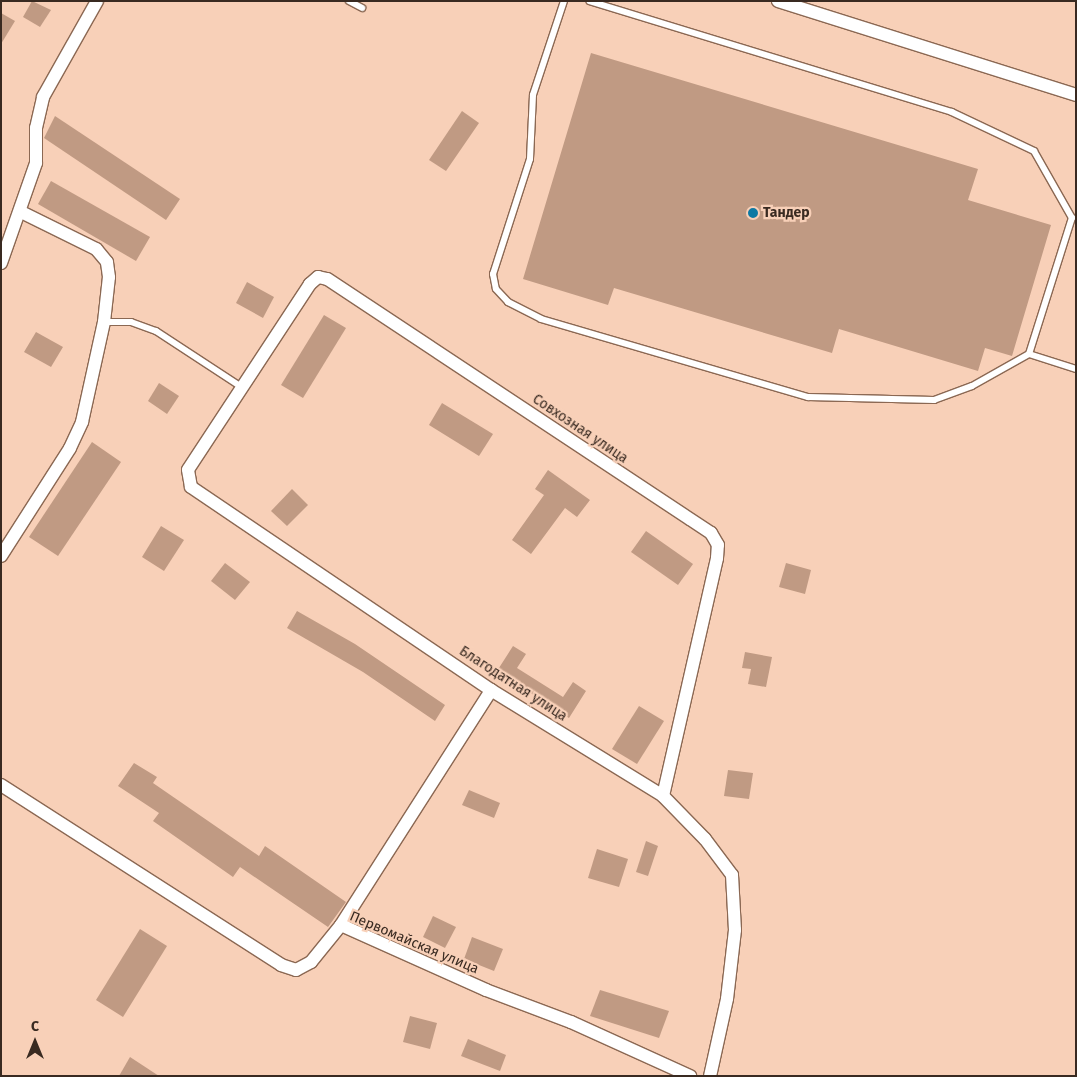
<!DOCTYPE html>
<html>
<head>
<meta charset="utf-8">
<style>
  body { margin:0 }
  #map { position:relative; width:1077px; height:1077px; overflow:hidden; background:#f8d0b8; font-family:"Fira Sans",sans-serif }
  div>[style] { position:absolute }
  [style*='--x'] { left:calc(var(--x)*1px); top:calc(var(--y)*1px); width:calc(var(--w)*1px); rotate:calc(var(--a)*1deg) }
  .building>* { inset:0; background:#c09a83 }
  .roads { filter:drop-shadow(1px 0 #8b6853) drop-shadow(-1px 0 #8b6853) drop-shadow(0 1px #8b6853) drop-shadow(0 -1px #8b6853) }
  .lane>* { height:6px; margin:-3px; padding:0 3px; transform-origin:3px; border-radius:3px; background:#fff }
  .street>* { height:12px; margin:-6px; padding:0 6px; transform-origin:6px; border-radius:6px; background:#fff }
  .dots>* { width:14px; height:14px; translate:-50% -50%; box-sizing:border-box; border:2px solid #f8d0b8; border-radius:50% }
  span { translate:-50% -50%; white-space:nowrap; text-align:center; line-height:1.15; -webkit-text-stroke:4.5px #f8d0b8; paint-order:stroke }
  .poi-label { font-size:14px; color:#392a21; font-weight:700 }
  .left { translate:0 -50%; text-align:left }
  .street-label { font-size:14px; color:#392a21 }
  .frame { position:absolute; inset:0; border:2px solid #392a21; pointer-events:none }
  .north { position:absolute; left:10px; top:1017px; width:50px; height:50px; -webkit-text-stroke:4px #f8d0b8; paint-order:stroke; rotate:0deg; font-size:14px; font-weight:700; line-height:20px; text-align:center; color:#392a21 }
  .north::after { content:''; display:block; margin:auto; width:18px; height:22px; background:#392a21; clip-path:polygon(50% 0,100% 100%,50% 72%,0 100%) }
</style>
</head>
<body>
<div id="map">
  <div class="building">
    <i style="clip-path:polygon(32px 1px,51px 10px,40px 27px,23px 17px)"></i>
    <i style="clip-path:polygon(1px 13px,15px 21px,1px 44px)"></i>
    <i style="clip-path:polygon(591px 53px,978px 169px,968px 200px,1051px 225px,1012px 356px,985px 348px,978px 371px,839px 329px,832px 353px,614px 288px,608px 305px,523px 279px)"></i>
    <i style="clip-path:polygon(462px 111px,479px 123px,446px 171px,429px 160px)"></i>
    <i style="clip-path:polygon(55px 116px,180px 199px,166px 220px,44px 138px)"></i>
    <i style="clip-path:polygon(51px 181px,150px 237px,136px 261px,38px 204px)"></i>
    <i style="clip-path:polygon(247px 282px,274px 297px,263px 318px,236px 303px)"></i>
    <i style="clip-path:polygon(324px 315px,346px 328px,303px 398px,281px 385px)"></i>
    <i style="clip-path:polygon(36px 332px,63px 347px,51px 367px,24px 352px)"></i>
    <i style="clip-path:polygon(159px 383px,179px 396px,167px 414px,148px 401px)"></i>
    <i style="clip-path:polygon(442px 403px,493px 434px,479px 456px,429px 425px)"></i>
    <i style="clip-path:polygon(92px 442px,121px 462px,58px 556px,29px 537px)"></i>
    <i style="clip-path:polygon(548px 470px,590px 500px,577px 517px,565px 508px,531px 554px,512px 540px,544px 495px,535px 489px)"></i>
    <i style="clip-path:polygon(292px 489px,308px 505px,287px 526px,271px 511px)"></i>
    <i style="clip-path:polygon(161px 526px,184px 540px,164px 571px,142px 557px)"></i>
    <i style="clip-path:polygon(646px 531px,693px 564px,678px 585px,631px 552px)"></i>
    <i style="clip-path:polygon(225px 563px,250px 582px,235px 600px,211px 581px)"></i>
    <i style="clip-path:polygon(786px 563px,811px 570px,805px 594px,779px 587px)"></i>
    <i style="clip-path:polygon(297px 611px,355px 644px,445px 705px,435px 721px,363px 672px,287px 628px)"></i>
    <i style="clip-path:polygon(513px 646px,526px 654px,517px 668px,563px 697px,573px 682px,586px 691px,569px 718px,497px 671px)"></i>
    <i style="clip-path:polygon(745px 652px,772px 657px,766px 687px,748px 684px,751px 669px,742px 668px)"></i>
    <i style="clip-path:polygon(639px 706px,664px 721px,637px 764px,612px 749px)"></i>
    <i style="clip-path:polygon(134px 763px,157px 777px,153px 783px,259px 856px,265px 846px,346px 902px,328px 927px,240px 867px,233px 877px,153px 821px,159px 813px,118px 786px)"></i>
    <i style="clip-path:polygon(728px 770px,753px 773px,749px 799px,724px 796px)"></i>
    <i style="clip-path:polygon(469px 790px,500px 803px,494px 818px,462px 805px)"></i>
    <i style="clip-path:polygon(646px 841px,658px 846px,648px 876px,636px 872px)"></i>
    <i style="clip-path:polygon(597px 849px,628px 859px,619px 887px,588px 878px)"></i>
    <i style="clip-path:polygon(433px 916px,456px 927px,445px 948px,423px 937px)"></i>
    <i style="clip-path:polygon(140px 929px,167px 946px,123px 1017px,96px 1000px)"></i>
    <i style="clip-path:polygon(472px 937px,503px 949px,494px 971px,464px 959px)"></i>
    <i style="clip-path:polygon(600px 990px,669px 1011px,659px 1038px,590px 1016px)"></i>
    <i style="clip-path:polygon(410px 1016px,437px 1023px,430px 1049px,403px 1042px)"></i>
    <i style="clip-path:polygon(468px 1039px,506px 1055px,500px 1071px,461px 1056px)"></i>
    <i style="clip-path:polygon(130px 1057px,159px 1076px,119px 1076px)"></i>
  </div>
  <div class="roads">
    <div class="lane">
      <i style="--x:349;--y:1;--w:15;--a:28"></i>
      <i style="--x:564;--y:1;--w:99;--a:108.3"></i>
      <i style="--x:533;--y:95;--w:64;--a:92.7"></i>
      <i style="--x:530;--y:159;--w:121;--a:107.8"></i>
      <i style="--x:493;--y:274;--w:15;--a:79"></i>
      <i style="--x:496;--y:289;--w:18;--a:47"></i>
      <i style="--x:508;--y:302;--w:37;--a:27"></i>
      <i style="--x:541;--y:319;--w:278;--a:16.3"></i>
      <i style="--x:808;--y:397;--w:126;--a:1.4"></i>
      <i style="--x:934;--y:400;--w:40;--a:-20.2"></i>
      <i style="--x:972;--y:386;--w:65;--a:-29.3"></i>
      <i style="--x:1029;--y:354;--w:143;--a:-72.5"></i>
      <i style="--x:1072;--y:218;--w:77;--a:-119.6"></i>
      <i style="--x:1034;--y:151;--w:91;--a:-154.6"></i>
      <i style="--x:952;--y:112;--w:379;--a:-163"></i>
      <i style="--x:104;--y:322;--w:27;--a:0"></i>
      <i style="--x:131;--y:322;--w:27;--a:20"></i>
      <i style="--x:156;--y:331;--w:104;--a:33.2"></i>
      <i style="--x:1029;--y:354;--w:49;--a:17.7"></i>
    </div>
    <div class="street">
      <i style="--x:778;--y:1;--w:312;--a:17.5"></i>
      <i style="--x:1;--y:263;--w:106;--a:-70.7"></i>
      <i style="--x:36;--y:163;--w:35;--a:-90"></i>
      <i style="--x:36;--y:128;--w:32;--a:-77"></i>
      <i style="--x:43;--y:97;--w:110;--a:-60.6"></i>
      <i style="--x:1;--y:556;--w:128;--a:-57.4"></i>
      <i style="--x:70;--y:448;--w:29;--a:-65"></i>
      <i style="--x:82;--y:422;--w:102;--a:-77.6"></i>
      <i style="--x:104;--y:322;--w:45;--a:-83.7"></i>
      <i style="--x:109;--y:277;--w:15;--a:-98"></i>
      <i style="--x:107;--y:262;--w:17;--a:-130"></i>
      <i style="--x:96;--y:249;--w:84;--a:-153.7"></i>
      <i style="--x:1;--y:785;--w:333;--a:32.7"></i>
      <i style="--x:281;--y:965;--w:16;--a:18"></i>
      <i style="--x:296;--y:970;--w:17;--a:-28"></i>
      <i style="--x:311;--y:962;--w:48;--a:-51"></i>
      <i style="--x:341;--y:925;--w:279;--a:-57.4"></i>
      <i style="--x:663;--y:796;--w:244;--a:-77.2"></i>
      <i style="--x:717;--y:558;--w:13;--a:-86"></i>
      <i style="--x:718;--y:545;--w:14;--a:-120"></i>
      <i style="--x:711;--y:533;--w:460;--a:-146.5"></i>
      <i style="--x:327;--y:279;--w:9;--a:-167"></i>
      <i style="--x:318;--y:277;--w:11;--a:139"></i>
      <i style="--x:310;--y:284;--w:222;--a:123.3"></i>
      <i style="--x:188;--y:470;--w:17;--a:80"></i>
      <i style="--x:191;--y:487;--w:362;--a:34.1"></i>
      <i style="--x:491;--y:690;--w:202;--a:31.6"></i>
      <i style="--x:663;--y:796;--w:60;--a:45.7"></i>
      <i style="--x:705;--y:839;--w:45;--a:53.1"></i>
      <i style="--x:732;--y:875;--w:55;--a:86.9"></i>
      <i style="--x:735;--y:930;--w:69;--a:96.6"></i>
      <i style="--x:727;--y:999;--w:79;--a:102.4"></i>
      <i style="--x:341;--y:925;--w:159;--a:24.1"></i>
      <i style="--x:486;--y:990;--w:91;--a:20.6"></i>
      <i style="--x:571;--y:1022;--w:131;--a:24.4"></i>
    </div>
  </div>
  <div class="dots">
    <i style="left:753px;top:213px;background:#0e79a3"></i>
  </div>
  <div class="poi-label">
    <span class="left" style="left:763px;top:213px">Тандер</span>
  </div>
  <div class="street-label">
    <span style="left:580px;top:429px;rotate:34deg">Совхозная улица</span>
    <span style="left:513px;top:684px;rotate:33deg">Благодатная улица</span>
    <span style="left:414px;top:943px;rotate:23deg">Первомайская улица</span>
  </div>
  <div class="frame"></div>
  <div class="north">С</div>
</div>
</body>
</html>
